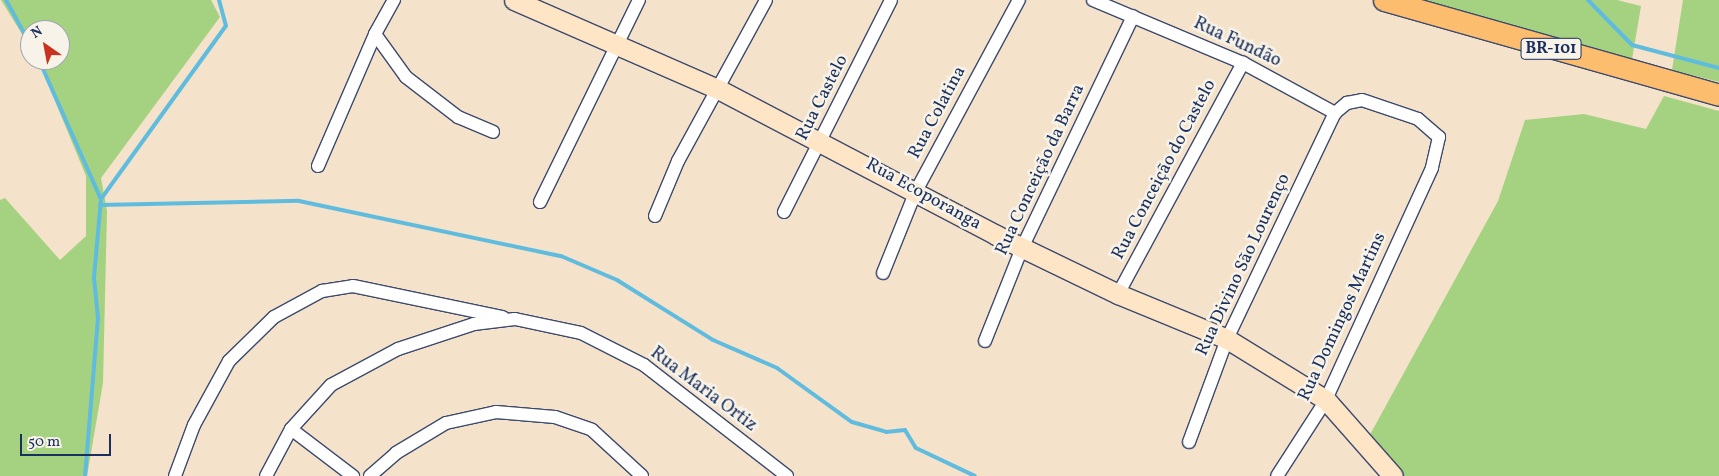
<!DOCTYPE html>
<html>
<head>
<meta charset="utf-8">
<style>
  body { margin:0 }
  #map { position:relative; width:1719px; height:476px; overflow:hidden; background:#f5e2cb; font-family:Vollkorn,serif }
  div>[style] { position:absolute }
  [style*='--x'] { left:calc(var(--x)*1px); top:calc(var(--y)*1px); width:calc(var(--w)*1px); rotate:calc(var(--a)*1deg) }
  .green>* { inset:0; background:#a4d280 }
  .stream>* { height:4px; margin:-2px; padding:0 2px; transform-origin:2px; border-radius:2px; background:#60bcde }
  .roads { filter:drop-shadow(1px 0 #3c4a6e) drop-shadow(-1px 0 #3c4a6e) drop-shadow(0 1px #3c4a6e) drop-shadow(0 -1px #3c4a6e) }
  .street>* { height:12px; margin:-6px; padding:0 6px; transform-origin:6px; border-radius:6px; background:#fff }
  .secondary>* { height:19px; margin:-9.5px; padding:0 9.5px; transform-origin:9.5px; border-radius:9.5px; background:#fee5c5 }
  .primary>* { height:21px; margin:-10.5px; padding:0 10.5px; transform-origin:10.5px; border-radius:10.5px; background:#fcbd6f }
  span { translate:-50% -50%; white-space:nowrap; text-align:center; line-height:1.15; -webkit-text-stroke:5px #f7f3e8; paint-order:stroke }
  .shield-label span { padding:1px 4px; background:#f7f3e8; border:1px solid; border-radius:4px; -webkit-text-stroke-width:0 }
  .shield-label { font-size:16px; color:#1b2f5e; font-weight:700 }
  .street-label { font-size:18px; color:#1b2f5e }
  .north { position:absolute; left:20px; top:20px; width:50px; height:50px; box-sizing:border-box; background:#f7f3e8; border:1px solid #9fa5b1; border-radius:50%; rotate:327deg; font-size:14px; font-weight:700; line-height:20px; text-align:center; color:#1b2f5e }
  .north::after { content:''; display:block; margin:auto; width:18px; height:22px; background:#c8321e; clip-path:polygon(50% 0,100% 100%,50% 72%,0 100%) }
  .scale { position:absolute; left:20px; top:434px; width:91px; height:22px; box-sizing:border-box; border:2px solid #1b2f5e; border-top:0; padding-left:6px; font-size:15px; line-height:18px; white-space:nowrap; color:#1b2f5e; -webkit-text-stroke:4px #f7f3e8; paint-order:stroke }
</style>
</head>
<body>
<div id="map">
  <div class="green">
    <i style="clip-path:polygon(1px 0,211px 0,220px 17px,101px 178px,107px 211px,103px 383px,87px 476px,0 476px,0 200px,5px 198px,60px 260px,86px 236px,86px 176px,38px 60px,60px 60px,60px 30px,30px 30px,30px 47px)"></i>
    <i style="clip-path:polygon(1409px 0,1617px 0,1641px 6px,1632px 59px)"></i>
    <i style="clip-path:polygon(1683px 0,1719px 0,1719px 82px,1672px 70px)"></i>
    <i style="clip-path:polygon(1664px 96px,1719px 111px,1719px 476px,1389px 476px,1366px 442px,1498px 201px,1525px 120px,1584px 114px,1646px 129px)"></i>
  </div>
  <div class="stream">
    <i style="--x:6;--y:0;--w:50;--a:61.4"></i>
    <i style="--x:1588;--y:0;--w:63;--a:45.6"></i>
    <i style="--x:1632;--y:45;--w:90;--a:14.8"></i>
    <i style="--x:39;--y:60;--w:152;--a:66"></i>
    <i style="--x:101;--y:199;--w:79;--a:95.1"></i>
    <i style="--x:94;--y:278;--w:40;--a:84.3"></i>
    <i style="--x:98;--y:318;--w:159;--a:94.7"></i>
    <i style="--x:101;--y:199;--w:213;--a:-54.2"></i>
    <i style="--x:226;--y:26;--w:27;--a:-105"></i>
    <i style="--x:100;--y:205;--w:199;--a:-1.2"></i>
    <i style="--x:299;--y:201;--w:268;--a:11.9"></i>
    <i style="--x:561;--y:256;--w:61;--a:23.2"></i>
    <i style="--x:617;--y:280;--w:113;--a:32"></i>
    <i style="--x:713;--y:340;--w:70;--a:23.6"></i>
    <i style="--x:777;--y:368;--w:92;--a:35.8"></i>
    <i style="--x:852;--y:422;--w:35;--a:16"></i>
    <i style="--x:886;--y:432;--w:19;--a:-6"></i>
    <i style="--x:905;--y:430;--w:21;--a:59"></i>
    <i style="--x:916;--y:448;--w:65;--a:25.4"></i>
  </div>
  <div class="roads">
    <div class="street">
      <i style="--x:1093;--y:0;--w:163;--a:22.8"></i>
      <i style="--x:1243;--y:63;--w:105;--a:28.5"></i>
      <i style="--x:375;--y:34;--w:53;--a:54.2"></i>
      <i style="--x:406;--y:77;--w:66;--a:37.6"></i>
      <i style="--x:458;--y:117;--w:38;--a:23"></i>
      <i style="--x:318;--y:166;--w:144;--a:-66.6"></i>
      <i style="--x:375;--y:34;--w:39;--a:-61"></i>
      <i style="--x:540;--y:202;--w:225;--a:-63.9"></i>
      <i style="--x:784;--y:212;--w:237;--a:-63.2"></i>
      <i style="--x:655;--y:216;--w:60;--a:-67.3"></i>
      <i style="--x:678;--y:161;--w:183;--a:-61.3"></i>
      <i style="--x:883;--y:273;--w:88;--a:-68.1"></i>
      <i style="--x:916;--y:191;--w:217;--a:-61.7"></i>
      <i style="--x:1118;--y:294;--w:263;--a:-61.6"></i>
      <i style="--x:985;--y:341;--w:100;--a:-68.3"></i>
      <i style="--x:1022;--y:248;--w:257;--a:-64.4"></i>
      <i style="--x:291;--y:429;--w:78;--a:37.2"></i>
      <i style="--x:1189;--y:442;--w:110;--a:-69.7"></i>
      <i style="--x:1227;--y:339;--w:250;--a:-64.5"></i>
      <i style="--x:1335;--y:113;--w:16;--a:-40"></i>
      <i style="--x:1347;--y:103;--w:15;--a:-11"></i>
      <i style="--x:1362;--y:100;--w:59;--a:18.7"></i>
      <i style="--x:1418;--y:119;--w:28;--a:41"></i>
      <i style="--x:1439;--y:137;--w:32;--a:103"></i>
      <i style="--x:1432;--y:168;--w:255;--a:114.6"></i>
      <i style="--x:1326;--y:400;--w:90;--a:122.8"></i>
      <i style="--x:175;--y:476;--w:54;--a:-69.6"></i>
      <i style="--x:194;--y:425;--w:73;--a:-61.3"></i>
      <i style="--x:229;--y:361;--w:63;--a:-44.4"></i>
      <i style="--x:274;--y:317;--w:55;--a:-28.4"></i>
      <i style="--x:322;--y:291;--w:31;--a:-9"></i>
      <i style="--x:353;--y:286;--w:153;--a:11.7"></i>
      <i style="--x:266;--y:476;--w:53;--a:-62"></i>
      <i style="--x:291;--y:429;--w:59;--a:-47.7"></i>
      <i style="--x:331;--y:385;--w:76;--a:-28.2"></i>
      <i style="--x:398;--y:349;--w:80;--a:-18.2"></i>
      <i style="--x:474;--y:324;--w:41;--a:-7"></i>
      <i style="--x:515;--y:319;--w:67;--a:12"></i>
      <i style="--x:581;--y:333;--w:71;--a:26.9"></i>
      <i style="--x:644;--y:365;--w:181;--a:37.8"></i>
      <i style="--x:370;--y:476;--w:35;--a:-41"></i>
      <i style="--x:396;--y:453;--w:58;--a:-31"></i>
      <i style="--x:446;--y:423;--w:51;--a:-12.4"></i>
      <i style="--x:496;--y:412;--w:59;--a:4.8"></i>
      <i style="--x:555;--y:417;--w:39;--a:19"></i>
      <i style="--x:592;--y:430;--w:68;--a:42.6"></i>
    </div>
    <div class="secondary">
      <i style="--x:514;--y:0;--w:225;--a:23.6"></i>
      <i style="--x:720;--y:90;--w:312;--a:27.7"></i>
      <i style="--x:996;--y:235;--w:136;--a:25.8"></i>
      <i style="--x:1118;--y:294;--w:118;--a:22.4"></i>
      <i style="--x:1227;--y:339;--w:116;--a:31.6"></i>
      <i style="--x:1326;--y:400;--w:101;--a:48.6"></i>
    </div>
    <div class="primary">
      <i style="--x:1384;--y:0;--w:348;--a:15.8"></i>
    </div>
  </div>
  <div class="shield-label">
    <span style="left:1551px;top:49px">BR-101</span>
  </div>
  <div class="street-label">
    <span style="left:1237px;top:43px;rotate:25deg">Rua Fundão</span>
    <span style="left:823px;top:98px;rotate:-63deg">Rua Castelo</span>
    <span style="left:938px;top:113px;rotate:-62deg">Rua Colatina</span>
    <span style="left:1041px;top:170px;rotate:-65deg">Rua Conceição da Barra</span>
    <span style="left:1165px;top:170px;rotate:-62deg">Rua Conceição do Castelo</span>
    <span style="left:923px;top:195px;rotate:29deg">Rua Ecoporanga</span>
    <span style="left:1244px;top:265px;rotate:-65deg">Rua Divino São Lourenço</span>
    <span style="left:1343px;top:317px;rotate:-65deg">Rua Domingos Martins</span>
    <span style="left:703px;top:390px;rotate:37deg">Rua Maria Ortiz</span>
  </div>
  <div class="north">N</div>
  <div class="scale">50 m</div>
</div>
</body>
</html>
